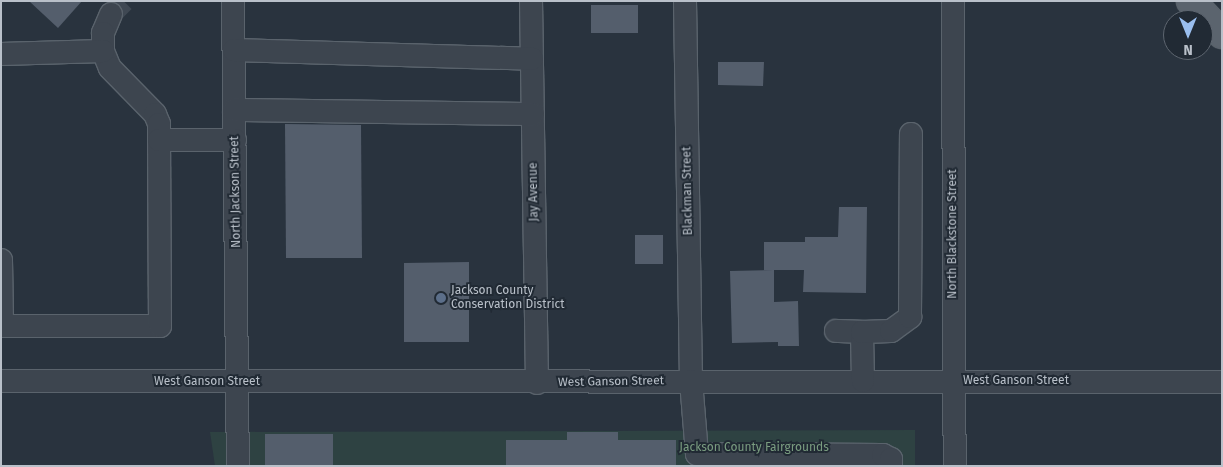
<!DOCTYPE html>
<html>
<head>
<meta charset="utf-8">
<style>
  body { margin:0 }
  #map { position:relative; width:1223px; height:467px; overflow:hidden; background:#29333e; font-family:"Fira Sans",sans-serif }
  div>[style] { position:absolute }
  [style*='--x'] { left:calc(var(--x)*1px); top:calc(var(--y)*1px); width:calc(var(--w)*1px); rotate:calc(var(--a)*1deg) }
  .green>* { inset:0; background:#2e4242 }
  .building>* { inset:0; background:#545e6c }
  .minor-tunnel>* { height:22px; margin-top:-11px; transform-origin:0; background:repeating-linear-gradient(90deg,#3f4853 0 22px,transparent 0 33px) }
  .roads { filter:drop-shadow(1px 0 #5a636c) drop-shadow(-1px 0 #5a636c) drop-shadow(0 1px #5a636c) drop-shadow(0 -1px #5a636c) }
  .minor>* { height:22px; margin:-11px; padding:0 11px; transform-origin:11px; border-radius:11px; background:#3d454f }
  .major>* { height:28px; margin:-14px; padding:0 14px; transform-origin:14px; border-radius:14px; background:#5b646e }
  .dots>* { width:14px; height:14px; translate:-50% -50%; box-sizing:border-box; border:2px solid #212a34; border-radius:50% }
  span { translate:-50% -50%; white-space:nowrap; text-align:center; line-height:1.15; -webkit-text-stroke:4px #212a34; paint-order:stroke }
  .street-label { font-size:12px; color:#b9c0c9 }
  .poi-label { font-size:12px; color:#b9c0c9 }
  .left { translate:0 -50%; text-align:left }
  .park-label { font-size:12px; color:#7a9c80 }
  .frame { position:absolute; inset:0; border:2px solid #b9c0c9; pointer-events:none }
  .north { position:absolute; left:1163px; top:10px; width:50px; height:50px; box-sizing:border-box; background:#212a34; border:1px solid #5e6670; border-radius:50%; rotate:180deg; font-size:14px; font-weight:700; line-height:20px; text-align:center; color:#b9c0c9 }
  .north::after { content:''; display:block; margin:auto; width:18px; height:22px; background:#9abeee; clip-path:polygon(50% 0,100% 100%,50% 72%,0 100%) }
</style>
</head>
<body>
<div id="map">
  <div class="green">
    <i style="clip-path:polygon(915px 430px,915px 466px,215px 466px,210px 432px)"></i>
  </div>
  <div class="building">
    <i style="clip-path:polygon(29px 1px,82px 1px,58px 28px)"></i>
    <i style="clip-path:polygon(591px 5px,638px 5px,638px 33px,591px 33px)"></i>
    <i style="clip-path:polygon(718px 62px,764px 62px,763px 86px,718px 85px)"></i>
    <i style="clip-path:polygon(285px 124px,361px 125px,362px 258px,286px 258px)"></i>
    <i style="clip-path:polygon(839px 207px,867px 207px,866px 293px,803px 292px,804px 270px,764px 270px,764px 242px,805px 242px,805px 237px,838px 237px)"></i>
    <i style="clip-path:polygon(635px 235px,663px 235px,663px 264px,635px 264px)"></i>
    <i style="clip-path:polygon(469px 262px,469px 342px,404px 342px,404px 263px)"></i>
    <i style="clip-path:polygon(774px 270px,774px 302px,798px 301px,799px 346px,778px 346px,778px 342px,732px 343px,730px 271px)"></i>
    <i style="clip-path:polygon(567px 432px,618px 432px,618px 440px,676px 440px,676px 466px,506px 466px,506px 440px,567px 440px)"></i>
    <i style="clip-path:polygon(265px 434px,333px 434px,333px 466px,265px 466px)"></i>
  </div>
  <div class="minor-tunnel">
    <i style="--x:111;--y:14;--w:18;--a:-45"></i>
  </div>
  <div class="roads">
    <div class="minor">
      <i style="--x:233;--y:1;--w:465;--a:89.4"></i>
      <i style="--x:531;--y:1;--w:382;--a:89.1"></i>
      <i style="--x:685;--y:1;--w:380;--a:89.1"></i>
      <i style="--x:691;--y:381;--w:73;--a:85.3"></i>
      <i style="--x:697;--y:454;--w:186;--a:0.3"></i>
      <i style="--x:883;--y:455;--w:9;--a:27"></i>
      <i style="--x:891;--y:459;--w:7;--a:90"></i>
      <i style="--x:953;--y:1;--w:465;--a:89.8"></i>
      <i style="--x:111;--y:14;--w:21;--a:113"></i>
      <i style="--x:103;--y:33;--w:18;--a:90"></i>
      <i style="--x:103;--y:51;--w:18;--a:68"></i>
      <i style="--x:110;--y:68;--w:64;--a:45.6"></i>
      <i style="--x:155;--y:114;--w:11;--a:68"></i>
      <i style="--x:159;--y:124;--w:16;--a:90"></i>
      <i style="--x:234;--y:50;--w:298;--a:1.7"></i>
      <i style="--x:1;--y:54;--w:102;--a:-1.7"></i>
      <i style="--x:234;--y:110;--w:299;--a:0.8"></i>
      <i style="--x:1;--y:260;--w:66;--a:89.1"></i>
      <i style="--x:1;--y:326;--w:159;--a:0"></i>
      <i style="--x:160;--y:326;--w:186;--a:-90.3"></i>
      <i style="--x:159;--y:140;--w:76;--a:0"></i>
      <i style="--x:836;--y:331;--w:26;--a:2"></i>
      <i style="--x:1;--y:381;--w:1221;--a:0.05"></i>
      <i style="--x:863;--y:381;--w:49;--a:-91.2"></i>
      <i style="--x:862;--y:332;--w:29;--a:-2"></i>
      <i style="--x:891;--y:331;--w:24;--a:-36"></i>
      <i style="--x:910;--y:317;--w:183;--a:-89.7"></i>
    </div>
    <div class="major">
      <i style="--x:1191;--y:1;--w:45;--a:46.8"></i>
    </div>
  </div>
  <div class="dots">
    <i style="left:441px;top:298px;background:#5c6f8a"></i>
  </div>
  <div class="street-label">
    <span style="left:688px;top:191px;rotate:-91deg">Blackman Street</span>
    <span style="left:236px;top:192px;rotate:-91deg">North Jackson Street</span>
    <span style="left:534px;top:192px;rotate:-91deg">Jay Avenue</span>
    <span style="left:953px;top:234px;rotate:-90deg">North Blackstone Street</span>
    <span style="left:1016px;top:381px">West Ganson Street</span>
    <span style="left:207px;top:382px">West Ganson Street</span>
    <span style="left:611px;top:382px;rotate:-1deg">West Ganson Street</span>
  </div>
  <div class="poi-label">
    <span class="left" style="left:451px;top:298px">Jackson County<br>Conservation District</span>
  </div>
  <div class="park-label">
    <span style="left:754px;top:448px">Jackson County Fairgrounds</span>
  </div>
  <div class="frame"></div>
  <div class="north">N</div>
</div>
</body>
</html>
